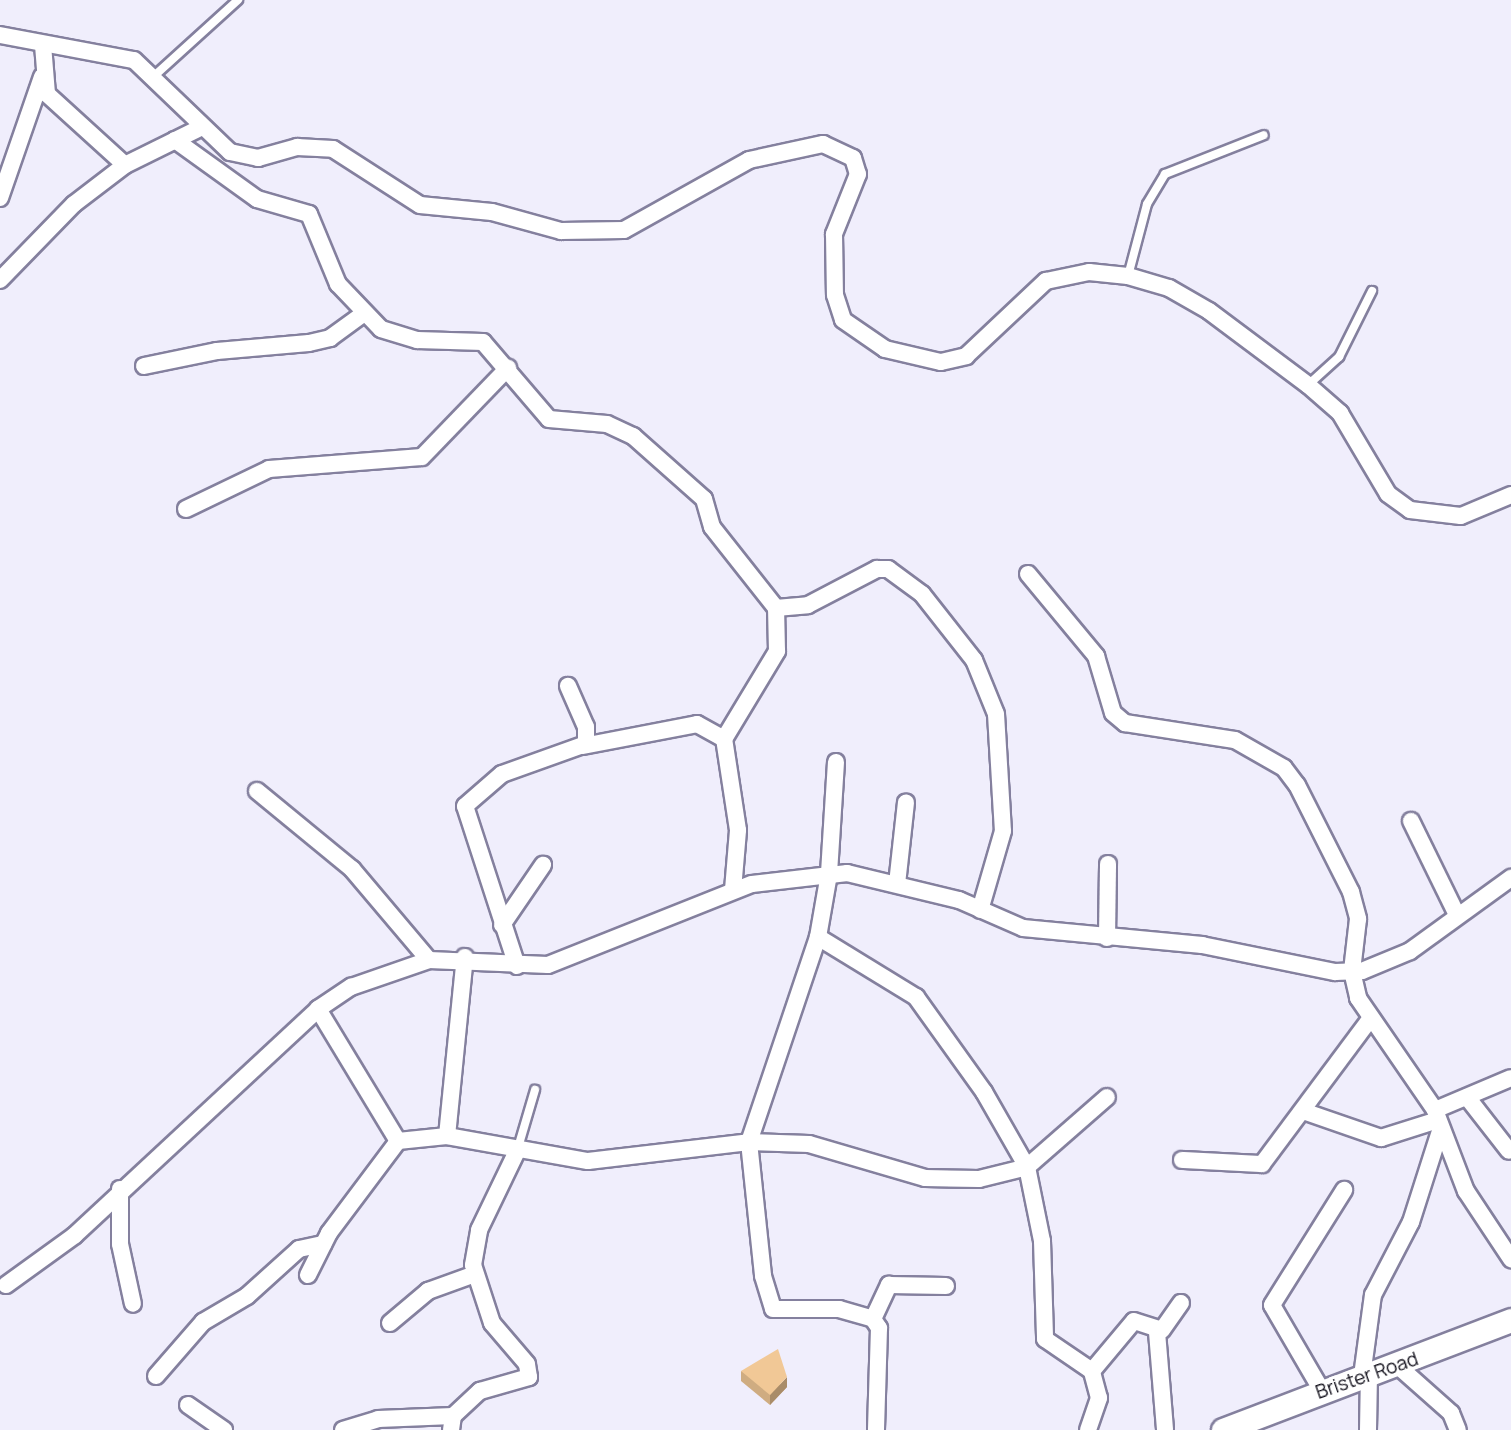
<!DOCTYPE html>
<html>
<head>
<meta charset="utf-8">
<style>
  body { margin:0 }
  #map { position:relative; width:1511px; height:1430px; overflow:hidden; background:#f0eefc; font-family:Manrope,sans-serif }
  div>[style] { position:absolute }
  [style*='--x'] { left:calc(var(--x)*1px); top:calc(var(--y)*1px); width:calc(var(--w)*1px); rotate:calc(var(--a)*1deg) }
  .roads { filter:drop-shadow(2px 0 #84809e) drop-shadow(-2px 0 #84809e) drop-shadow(0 2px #84809e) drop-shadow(0 -2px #84809e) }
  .lane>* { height:8px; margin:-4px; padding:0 4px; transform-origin:4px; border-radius:4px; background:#fff }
  .street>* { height:16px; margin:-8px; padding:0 8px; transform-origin:8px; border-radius:8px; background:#fff }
  .secondary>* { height:23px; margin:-11.5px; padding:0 11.5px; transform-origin:11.5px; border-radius:11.5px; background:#fff }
  .wall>* { inset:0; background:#cfac81 }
  .shaded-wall>* { inset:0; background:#a98c69 }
  .building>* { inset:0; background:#f1c896 }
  span { translate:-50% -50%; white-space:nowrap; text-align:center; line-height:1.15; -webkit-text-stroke:6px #fff; paint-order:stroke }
  .street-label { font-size:19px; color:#13111c }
</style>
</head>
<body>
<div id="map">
  <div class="roads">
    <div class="lane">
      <i style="--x:153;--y:77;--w:115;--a:-42.2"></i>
      <i style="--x:1128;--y:276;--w:74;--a:-75.2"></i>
      <i style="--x:1147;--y:204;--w:35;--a:-59"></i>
      <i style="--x:1165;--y:174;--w:106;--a:-21.5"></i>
      <i style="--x:1308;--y:385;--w:42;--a:-42.1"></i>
      <i style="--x:1339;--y:357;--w:74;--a:-63.4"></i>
      <i style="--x:517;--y:1151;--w:64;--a:-73.6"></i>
    </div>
    <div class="street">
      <i style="--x:0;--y:35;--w:136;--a:10.6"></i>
      <i style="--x:134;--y:60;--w:133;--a:43.8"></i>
      <i style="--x:230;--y:152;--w:29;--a:12"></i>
      <i style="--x:258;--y:158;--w:41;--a:-15.8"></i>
      <i style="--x:297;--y:147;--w:36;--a:3"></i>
      <i style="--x:333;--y:149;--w:103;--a:32.8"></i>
      <i style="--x:420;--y:205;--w:72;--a:5.6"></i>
      <i style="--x:492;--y:212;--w:72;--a:15.4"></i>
      <i style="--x:561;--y:231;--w:63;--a:-0.9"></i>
      <i style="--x:624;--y:230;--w:143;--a:-29.2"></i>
      <i style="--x:749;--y:160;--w:76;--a:-12.2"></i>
      <i style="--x:823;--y:144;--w:33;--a:25"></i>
      <i style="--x:853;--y:158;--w:17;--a:73"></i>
      <i style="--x:858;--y:174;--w:65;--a:111.8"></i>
      <i style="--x:834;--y:234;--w:61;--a:89.1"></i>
      <i style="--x:835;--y:295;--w:26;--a:72"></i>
      <i style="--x:843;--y:320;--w:51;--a:34.6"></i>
      <i style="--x:885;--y:349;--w:57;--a:13.1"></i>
      <i style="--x:941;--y:362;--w:26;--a:-13"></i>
      <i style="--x:966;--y:356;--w:110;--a:-43.2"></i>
      <i style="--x:1046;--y:281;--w:44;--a:-11.8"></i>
      <i style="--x:1089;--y:272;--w:39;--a:6"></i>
      <i style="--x:1128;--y:276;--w:43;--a:16.3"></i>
      <i style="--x:1169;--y:288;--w:46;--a:29.9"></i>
      <i style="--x:1209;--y:311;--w:124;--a:36.8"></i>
      <i style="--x:1308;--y:385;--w:43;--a:41.2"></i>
      <i style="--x:1340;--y:413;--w:94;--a:59.3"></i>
      <i style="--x:1388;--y:494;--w:27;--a:36"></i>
      <i style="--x:1410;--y:510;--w:51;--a:6.7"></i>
      <i style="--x:1461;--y:516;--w:54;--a:-22.8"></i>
      <i style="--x:43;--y:45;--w:49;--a:85.3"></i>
      <i style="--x:47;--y:94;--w:105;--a:42.3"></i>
      <i style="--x:175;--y:140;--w:101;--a:35.7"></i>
      <i style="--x:257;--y:199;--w:54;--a:16.1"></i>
      <i style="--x:309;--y:214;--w:76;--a:67.5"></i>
      <i style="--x:338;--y:284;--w:62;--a:46.3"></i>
      <i style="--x:381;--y:329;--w:38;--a:17"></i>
      <i style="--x:417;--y:340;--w:66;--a:1.7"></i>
      <i style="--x:483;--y:342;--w:101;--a:49.4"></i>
      <i style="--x:549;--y:419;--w:58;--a:4.9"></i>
      <i style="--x:607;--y:424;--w:29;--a:25"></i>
      <i style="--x:633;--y:436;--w:95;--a:41.6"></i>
      <i style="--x:704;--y:499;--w:29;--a:74"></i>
      <i style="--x:712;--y:527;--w:103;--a:51.7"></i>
      <i style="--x:776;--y:608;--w:32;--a:-5"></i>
      <i style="--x:808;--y:605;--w:78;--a:-27.6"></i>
      <i style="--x:877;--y:569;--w:11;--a:0"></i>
      <i style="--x:888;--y:569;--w:42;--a:36.3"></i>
      <i style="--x:922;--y:594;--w:84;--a:51.8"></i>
      <i style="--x:974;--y:660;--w:58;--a:67.8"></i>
      <i style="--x:996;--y:714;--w:117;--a:86.6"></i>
      <i style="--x:1003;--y:831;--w:82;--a:106.2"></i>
      <i style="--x:0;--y:198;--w:128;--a:-70.9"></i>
      <i style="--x:0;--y:280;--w:106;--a:-45.8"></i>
      <i style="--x:74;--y:204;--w:64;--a:-37.4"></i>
      <i style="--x:125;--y:165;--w:84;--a:-26.3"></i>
      <i style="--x:144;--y:366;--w:75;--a:-11.6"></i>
      <i style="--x:217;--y:351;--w:92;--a:-5"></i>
      <i style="--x:309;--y:343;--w:22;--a:-13"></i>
      <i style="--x:330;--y:338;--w:41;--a:-36"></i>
      <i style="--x:186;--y:509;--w:92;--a:-25.7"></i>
      <i style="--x:269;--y:469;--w:153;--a:-4.5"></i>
      <i style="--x:422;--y:457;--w:124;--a:-46"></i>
      <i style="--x:1028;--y:574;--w:107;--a:50.3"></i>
      <i style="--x:1096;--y:656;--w:59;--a:73.4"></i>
      <i style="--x:1113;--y:713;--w:16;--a:40"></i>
      <i style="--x:1125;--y:723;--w:111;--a:8.8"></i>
      <i style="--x:1235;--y:740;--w:56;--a:29.7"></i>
      <i style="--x:1284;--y:768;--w:21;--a:53"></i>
      <i style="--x:1297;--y:785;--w:120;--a:63.2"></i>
      <i style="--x:1351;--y:892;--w:28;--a:75"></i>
      <i style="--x:1358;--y:919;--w:52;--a:96.6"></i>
      <i style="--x:1352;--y:971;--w:28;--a:77"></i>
      <i style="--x:1358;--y:998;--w:136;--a:55.5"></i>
      <i style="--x:1435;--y:1110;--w:87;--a:69.1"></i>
      <i style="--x:1466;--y:1191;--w:82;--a:56.5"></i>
      <i style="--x:583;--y:746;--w:116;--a:-10.9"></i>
      <i style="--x:697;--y:724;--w:31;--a:29"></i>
      <i style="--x:836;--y:762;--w:112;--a:93.6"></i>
      <i style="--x:829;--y:874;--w:64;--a:99.9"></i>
      <i style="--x:818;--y:937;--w:216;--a:108.6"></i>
      <i style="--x:749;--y:1142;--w:135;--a:84"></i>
      <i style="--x:763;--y:1276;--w:34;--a:73"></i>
      <i style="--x:773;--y:1309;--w:66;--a:0"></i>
      <i style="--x:839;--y:1309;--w:35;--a:16"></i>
      <i style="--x:873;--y:1319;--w:11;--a:56"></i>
      <i style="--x:879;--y:1328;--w:102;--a:91.7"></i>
      <i style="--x:257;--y:791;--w:123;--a:39.4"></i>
      <i style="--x:352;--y:869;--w:119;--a:49.8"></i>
      <i style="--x:1411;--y:821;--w:102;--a:63.9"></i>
      <i style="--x:897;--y:884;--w:82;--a:-83.7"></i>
      <i style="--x:733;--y:890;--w:60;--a:-85.2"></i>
      <i style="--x:738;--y:830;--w:92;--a:-98.7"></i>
      <i style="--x:724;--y:739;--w:103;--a:-58.9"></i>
      <i style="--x:777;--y:651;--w:43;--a:-91.3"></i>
      <i style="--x:502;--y:925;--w:73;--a:-55.7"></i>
      <i style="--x:818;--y:937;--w:115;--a:31.5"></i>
      <i style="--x:916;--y:997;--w:117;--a:54.4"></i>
      <i style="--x:984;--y:1092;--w:86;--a:60.2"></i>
      <i style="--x:1027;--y:1167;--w:76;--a:78.5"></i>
      <i style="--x:1042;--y:1241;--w:98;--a:88.2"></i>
      <i style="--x:1045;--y:1339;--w:57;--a:34.2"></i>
      <i style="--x:1092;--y:1371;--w:65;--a:-50"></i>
      <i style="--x:1134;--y:1321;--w:29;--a:18"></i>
      <i style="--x:1162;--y:1330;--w:33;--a:-55"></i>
      <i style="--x:1107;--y:938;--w:74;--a:-89.2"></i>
      <i style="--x:517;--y:966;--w:168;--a:-108"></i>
      <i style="--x:465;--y:806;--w:49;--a:-40.9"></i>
      <i style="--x:502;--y:774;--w:89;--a:-19.7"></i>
      <i style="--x:586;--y:744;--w:17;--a:-90"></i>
      <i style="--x:586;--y:727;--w:45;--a:-113.7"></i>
      <i style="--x:318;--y:1009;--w:154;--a:58.8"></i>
      <i style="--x:1467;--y:1097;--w:68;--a:52.1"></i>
      <i style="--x:1435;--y:1110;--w:82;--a:-22.8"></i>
      <i style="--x:1303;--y:1111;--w:83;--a:19.1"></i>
      <i style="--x:1381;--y:1138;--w:60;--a:-17.5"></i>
      <i style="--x:447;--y:1136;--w:180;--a:-84.3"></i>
      <i style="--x:1182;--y:1160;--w:80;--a:2.9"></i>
      <i style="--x:1262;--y:1164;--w:181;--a:-53.3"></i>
      <i style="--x:120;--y:1189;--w:55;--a:90"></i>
      <i style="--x:120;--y:1244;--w:61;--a:77.8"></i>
      <i style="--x:308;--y:1275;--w:47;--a:-63.4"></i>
      <i style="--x:329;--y:1233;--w:115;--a:-53.1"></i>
      <i style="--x:398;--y:1141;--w:49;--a:-5.8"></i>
      <i style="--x:447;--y:1136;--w:143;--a:10.1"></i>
      <i style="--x:588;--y:1161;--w:162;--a:-6.7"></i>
      <i style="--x:749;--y:1142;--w:60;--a:1.9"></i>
      <i style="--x:809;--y:1144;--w:121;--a:16.3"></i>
      <i style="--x:925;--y:1178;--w:54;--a:1.1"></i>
      <i style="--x:979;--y:1179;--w:49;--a:-14"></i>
      <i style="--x:1027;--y:1167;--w:106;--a:-41.2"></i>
      <i style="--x:6;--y:1285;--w:85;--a:-35.9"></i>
      <i style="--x:75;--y:1235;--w:332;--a:-42.9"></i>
      <i style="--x:318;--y:1009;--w:40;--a:-34"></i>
      <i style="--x:351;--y:987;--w:83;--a:-19.1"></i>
      <i style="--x:429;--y:960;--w:119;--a:2.4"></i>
      <i style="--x:548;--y:965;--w:219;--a:-21.7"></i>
      <i style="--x:752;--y:884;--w:96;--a:-6.6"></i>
      <i style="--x:847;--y:873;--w:115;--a:13.6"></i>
      <i style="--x:959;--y:900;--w:70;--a:23.6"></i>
      <i style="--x:1023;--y:928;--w:180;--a:5.4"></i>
      <i style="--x:1202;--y:945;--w:136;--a:11.5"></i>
      <i style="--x:1335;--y:972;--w:27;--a:-2"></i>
      <i style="--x:1362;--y:971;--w:52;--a:-22.6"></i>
      <i style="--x:1410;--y:951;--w:125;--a:-35.9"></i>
      <i style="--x:873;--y:1319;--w:38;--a:-65"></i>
      <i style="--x:889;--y:1285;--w:57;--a:1"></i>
      <i style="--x:390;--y:1323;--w:50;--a:-40.1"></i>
      <i style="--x:428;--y:1291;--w:50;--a:-19.9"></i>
      <i style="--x:1157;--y:1332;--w:98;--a:85.3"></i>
      <i style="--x:1398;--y:1366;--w:71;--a:41.6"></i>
      <i style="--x:1451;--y:1413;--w:18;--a:68"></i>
      <i style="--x:156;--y:1376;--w:72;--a:-49"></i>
      <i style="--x:203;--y:1322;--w:51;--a:-30.6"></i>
      <i style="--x:247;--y:1296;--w:70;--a:-42.1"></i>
      <i style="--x:299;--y:1249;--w:25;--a:-12"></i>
      <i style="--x:1362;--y:1376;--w:82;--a:-82.3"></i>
      <i style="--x:1373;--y:1295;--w:82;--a:-62.5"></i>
      <i style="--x:1411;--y:1222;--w:99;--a:-72.3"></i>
      <i style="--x:1322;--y:1391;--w:99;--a:-120.2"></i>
      <i style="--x:1272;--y:1305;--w:136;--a:-57.9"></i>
      <i style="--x:188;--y:1405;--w:44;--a:34.8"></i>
      <i style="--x:343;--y:1430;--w:37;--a:-17"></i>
      <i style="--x:378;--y:1419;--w:75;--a:-2.3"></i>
      <i style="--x:451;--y:1430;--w:14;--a:-82"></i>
      <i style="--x:453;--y:1416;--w:37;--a:-43"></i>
      <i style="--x:480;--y:1391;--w:51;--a:-15.9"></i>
      <i style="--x:529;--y:1377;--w:13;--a:-99"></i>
      <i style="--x:527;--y:1364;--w:54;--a:-130.5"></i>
      <i style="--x:492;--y:1323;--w:61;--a:-108.1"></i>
      <i style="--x:473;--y:1265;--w:36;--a:-80"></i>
      <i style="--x:479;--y:1230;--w:85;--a:-64.3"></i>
      <i style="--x:1088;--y:1430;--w:34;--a:-71"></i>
      <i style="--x:1099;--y:1398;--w:28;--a:-105"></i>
      <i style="--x:1368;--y:1430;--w:55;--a:-89"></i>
    </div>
    <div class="secondary">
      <i style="--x:1223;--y:1430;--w:308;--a:-20.9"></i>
    </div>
  </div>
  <div class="wall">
    <i style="clip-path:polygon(741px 1371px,787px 1387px,770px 1405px,741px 1381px)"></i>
  </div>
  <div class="shaded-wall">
    <i style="clip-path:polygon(787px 1377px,787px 1387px,770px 1405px,770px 1395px)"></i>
  </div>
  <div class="building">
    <i style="clip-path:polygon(778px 1349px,787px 1377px,770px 1395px,741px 1371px)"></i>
  </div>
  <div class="street-label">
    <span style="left:1367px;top:1376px;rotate:-19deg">Brister Road</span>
  </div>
</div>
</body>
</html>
